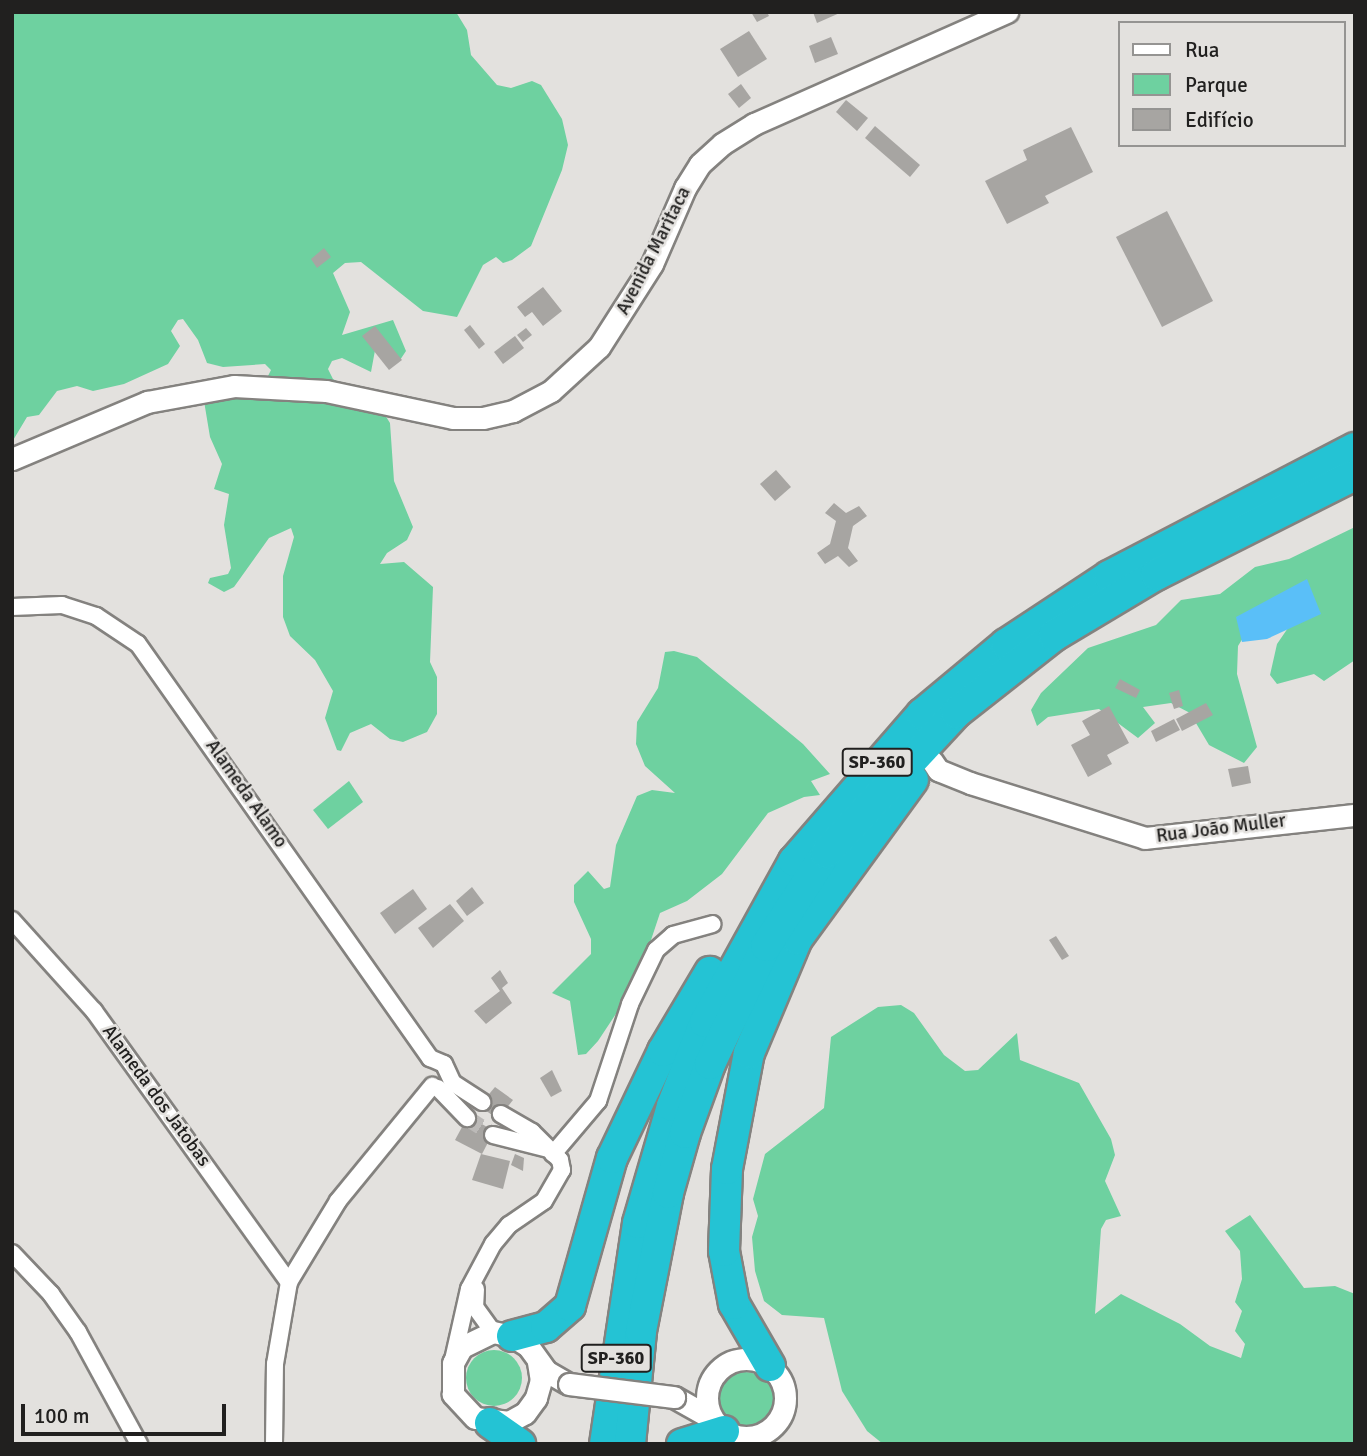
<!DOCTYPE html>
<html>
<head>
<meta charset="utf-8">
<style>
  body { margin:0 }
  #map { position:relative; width:1367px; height:1456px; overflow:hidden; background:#e3e1de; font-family:Signika,sans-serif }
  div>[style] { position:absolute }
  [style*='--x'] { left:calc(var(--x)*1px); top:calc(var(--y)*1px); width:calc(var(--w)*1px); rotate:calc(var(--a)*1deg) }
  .green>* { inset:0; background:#6ed1a0 }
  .round { border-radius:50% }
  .water>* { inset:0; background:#5abff8 }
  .building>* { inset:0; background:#a7a5a2 }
  .minor-tunnel>* { height:16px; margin-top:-8px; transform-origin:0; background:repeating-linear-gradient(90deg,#bcbab8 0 16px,transparent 0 24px) }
  .roads { filter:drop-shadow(2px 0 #84827f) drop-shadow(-2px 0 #84827f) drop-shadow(0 2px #84827f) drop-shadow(0 -2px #84827f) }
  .minor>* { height:16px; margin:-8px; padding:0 8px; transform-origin:8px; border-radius:8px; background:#fff }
  .tertiary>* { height:21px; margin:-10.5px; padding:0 10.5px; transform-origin:10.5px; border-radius:10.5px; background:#fff }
  .tertiary>.ring { margin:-10.5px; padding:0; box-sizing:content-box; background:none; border:21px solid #fff; border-radius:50% }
  .motorway>* { height:30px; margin:-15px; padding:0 15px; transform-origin:15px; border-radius:15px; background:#24c3d4 }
  .bridges { filter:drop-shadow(2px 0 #84827f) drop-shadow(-2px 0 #84827f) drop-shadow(0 2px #84827f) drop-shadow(0 -2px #84827f) }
  .tertiary-bridge>* { height:21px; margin:-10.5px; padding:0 10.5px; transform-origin:10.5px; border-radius:10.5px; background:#fff }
  span { translate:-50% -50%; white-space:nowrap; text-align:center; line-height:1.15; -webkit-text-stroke:5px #e3e1de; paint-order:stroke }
  .shield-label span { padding:2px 5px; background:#e3e1de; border:2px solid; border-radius:5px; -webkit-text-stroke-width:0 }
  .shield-label { font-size:18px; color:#21201f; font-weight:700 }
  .street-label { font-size:19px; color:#21201f }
  .frame { position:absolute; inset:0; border:14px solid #21201f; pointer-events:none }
  .legend { position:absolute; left:1118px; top:21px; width:228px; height:126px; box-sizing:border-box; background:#e3e1de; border:2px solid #959492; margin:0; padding:9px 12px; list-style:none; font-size:21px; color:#21201f }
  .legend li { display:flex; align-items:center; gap:14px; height:35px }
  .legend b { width:35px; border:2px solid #959492 }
  .scale { position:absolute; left:21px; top:1404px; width:205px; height:32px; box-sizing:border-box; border:4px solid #21201f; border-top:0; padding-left:9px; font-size:21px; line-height:24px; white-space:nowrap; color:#21201f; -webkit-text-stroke:5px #e3e1de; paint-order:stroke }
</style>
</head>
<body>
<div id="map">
  <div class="green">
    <i style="clip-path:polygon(12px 12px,456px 12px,467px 30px,471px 55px,497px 85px,511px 88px,532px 81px,541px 85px,562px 119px,568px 145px,562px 170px,531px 246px,512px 260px,503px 263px,496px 257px,483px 265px,457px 317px,423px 311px,361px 262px,345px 263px,333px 273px,350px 312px,342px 335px,393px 320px,406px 351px,400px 360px,376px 345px,371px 372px,342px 358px,332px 361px,328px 369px,333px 379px,378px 404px,390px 423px,394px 481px,413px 527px,407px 540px,387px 553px,380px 564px,404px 562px,433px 587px,430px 662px,437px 677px,437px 714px,427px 732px,403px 742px,390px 739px,371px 724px,350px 733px,341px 751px,337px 750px,325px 718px,333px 691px,315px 660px,290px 636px,283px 617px,283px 576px,294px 537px,291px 528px,269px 538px,234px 587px,224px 592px,208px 583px,210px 578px,228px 574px,231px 568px,224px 525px,229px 494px,214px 489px,222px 464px,210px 437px,204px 401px,267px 378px,271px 370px,265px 364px,223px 367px,207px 363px,198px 340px,183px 319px,178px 320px,171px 331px,180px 346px,168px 364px,124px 384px,93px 391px,77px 386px,57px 391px,39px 415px,27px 417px,12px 442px)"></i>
    <i style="clip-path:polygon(1355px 527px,1355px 660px,1324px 681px,1314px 674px,1277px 684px,1270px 675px,1277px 644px,1301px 609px,1246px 633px,1238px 646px,1237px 674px,1257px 747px,1244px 763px,1209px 745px,1190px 713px,1171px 703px,1143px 707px,1155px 723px,1138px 738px,1099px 709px,1048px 717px,1037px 726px,1031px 710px,1041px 693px,1088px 648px,1156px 625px,1181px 600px,1220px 594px,1255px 567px,1289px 559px)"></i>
    <i style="clip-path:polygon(674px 651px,697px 657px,803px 744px,830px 774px,811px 781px,820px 795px,804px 797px,768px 813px,722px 874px,687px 901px,660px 913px,637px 982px,598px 1041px,586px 1054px,578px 1055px,570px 1001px,552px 993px,591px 954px,591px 939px,574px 902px,574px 885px,588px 871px,604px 889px,610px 887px,616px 845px,637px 796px,652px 790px,675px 793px,645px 766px,636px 744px,637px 722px,658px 688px,665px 652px)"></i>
    <i style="clip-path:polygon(349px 781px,363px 802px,328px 829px,313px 810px)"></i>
    <i style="clip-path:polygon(901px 1005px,914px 1013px,944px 1055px,965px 1071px,978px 1070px,1017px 1033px,1020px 1060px,1079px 1083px,1111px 1139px,1115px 1155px,1105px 1181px,1121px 1216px,1106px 1220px,1101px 1229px,1095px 1314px,1121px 1294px,1180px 1324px,1210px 1346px,1241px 1358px,1245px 1344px,1235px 1331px,1242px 1311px,1235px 1302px,1242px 1279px,1240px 1251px,1225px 1231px,1250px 1215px,1304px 1288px,1335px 1286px,1355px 1294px,1355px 1444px,883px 1444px,867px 1431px,842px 1391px,824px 1318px,782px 1315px,764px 1301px,755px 1271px,752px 1237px,758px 1216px,753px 1199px,765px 1154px,824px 1108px,831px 1037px,878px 1007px)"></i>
    <i class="round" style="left:466px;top:1350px;width:56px;height:56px"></i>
    <i class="round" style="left:716px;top:1372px;width:58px;height:58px"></i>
  </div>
  <div class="water">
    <i style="clip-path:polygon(1307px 579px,1321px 614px,1267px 639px,1242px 642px,1236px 617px)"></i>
  </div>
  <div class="building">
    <i style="clip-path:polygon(751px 12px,767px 12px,769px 16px,757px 22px)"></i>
    <i style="clip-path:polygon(813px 12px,842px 12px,817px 23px)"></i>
    <i style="clip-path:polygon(749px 31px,767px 59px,738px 77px,720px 49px)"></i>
    <i style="clip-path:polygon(831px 37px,838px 54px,815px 63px,809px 46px)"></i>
    <i style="clip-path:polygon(741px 84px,751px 98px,739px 108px,728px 94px)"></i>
    <i style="clip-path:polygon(846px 100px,868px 118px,857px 131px,836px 112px)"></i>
    <i style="clip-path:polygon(875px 126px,920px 165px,910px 177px,865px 138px)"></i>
    <i style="clip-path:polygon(1071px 127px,1093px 172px,1045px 196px,1049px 203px,1007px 224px,985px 181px,1027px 160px,1023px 150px)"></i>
    <i style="clip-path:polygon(1167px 211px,1213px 301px,1162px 327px,1116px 237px)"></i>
    <i style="clip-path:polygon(324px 248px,331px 257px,317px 268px,311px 259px)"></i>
    <i style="clip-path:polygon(543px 287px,562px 311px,543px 326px,532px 312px,525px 317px,517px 307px)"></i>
    <i style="clip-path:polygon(470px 325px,485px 344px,479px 349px,464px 330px)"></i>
    <i style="clip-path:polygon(375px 326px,402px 360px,389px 370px,362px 336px)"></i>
    <i style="clip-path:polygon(526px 328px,532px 335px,523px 342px,517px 335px)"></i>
    <i style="clip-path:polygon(515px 336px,524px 348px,503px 364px,494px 352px)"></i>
    <i style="clip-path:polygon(776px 470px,791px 487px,775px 501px,760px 484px)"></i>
    <i style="clip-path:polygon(834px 503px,846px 513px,859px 506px,867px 516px,853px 526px,848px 548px,858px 561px,849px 567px,838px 556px,825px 564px,817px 553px,830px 544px,836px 521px,825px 513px)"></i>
    <i style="clip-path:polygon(1120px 679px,1140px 690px,1136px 698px,1115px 688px)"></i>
    <i style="clip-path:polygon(1179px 690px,1183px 706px,1174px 709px,1169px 693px)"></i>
    <i style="clip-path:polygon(1206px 703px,1213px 715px,1182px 731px,1176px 719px)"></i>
    <i style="clip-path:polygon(1109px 706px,1129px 743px,1107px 755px,1112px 764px,1088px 777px,1071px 745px,1090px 735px,1082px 721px)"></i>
    <i style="clip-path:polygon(1174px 719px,1180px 730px,1156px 742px,1151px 731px)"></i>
    <i style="clip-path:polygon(1248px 766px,1251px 783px,1232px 787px,1228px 769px)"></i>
    <i style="clip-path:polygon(472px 887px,484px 903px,467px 916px,456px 901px)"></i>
    <i style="clip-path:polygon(413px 889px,427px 909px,395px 934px,380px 913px)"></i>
    <i style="clip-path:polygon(450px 904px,464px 921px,433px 948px,418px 928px)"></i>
    <i style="clip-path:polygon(1056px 936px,1069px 956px,1062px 960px,1049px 940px)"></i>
    <i style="clip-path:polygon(500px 970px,508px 983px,502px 988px,512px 1003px,486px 1024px,474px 1011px,500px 991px,491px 978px)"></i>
    <i style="clip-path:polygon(552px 1070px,562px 1091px,551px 1097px,540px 1078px)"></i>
    <i style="clip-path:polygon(495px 1087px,513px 1100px,498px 1119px,479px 1106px)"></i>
    <i style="clip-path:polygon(468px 1116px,494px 1131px,482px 1154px,455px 1140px)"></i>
    <i style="clip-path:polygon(481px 1154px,510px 1161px,503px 1189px,472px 1180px)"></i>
    <i style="clip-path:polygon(515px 1154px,524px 1158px,523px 1171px,511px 1165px)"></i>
  </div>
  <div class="minor-tunnel">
    <i style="--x:467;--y:1118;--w:31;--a:33"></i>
  </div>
  <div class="roads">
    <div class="minor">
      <i style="--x:12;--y:607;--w:50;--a:-2.3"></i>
      <i style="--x:62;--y:605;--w:36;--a:18"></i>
      <i style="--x:96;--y:616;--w:50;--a:33.7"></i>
      <i style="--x:138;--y:644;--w:507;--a:54.8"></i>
      <i style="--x:430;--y:1058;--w:15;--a:23"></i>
      <i style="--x:444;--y:1064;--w:21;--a:65"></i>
      <i style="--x:453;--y:1083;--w:35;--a:33"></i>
      <i style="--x:12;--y:920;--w:122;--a:48"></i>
      <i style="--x:94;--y:1011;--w:334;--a:54.3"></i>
      <i style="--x:438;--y:1088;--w:42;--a:46"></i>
      <i style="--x:493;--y:1135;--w:57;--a:14.3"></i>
      <i style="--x:553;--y:1154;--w:70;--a:-49.7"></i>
      <i style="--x:598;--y:1101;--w:102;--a:-71.7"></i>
      <i style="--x:630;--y:1004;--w:60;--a:-64.3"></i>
      <i style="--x:656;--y:950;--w:23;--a:-41"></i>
      <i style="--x:673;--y:935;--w:41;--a:-15.4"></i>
      <i style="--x:12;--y:1253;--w:57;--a:46.4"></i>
      <i style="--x:51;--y:1294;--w:47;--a:54.6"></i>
      <i style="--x:78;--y:1332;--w:128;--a:61.4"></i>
      <i style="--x:476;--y:1289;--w:18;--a:93"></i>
      <i style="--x:475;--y:1307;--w:31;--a:54"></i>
      <i style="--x:453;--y:1360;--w:73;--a:-77.3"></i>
      <i style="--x:469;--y:1289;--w:51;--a:-61.9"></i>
      <i style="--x:493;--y:1244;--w:25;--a:-50"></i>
      <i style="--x:509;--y:1225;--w:42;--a:-34.4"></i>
      <i style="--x:544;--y:1201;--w:36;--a:-60"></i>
      <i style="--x:562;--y:1170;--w:10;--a:-101"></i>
      <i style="--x:560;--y:1160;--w:40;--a:-135"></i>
      <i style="--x:532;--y:1132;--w:36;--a:-150"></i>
      <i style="--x:274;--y:1444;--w:80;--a:-89.3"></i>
      <i style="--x:275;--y:1364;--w:83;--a:-80.3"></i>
      <i style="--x:289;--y:1282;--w:95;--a:-58.8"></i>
      <i style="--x:338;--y:1201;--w:149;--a:-50.7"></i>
    </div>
    <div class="tertiary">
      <i style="--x:12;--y:459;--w:147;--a:-22.9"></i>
      <i style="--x:147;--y:402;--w:88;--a:-10.4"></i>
      <i style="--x:234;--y:386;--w:92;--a:3.1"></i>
      <i style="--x:326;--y:391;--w:130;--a:12"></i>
      <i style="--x:453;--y:418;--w:30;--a:0"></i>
      <i style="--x:483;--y:418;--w:31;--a:-13"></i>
      <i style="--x:513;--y:411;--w:43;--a:-27.8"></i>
      <i style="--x:551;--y:391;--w:65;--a:-42.5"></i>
      <i style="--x:599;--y:347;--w:98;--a:-57.4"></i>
      <i style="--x:652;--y:264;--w:83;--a:-66.5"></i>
      <i style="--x:685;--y:188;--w:28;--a:-58"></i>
      <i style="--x:700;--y:164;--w:30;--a:-42"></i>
      <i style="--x:722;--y:144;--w:38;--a:-32"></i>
      <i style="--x:754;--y:124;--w:277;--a:-23.9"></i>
      <i style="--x:932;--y:761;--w:11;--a:56"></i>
      <i style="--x:938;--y:770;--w:35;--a:22"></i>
      <i style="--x:970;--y:783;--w:183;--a:17.4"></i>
      <i style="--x:1145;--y:838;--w:211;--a:-6.3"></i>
      <i class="ring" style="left:707px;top:1359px;width:57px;height:57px"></i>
      <i style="--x:538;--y:1362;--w:18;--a:81"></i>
      <i style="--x:541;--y:1380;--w:19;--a:106"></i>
      <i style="--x:536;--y:1398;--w:19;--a:126"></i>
      <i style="--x:525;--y:1413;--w:18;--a:151"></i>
      <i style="--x:509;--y:1422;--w:34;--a:-173"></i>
      <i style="--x:475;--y:1418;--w:33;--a:-133"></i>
      <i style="--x:453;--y:1394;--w:31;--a:-90"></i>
      <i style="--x:453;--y:1363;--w:18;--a:-61"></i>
      <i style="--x:462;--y:1347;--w:34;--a:-26"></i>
      <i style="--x:493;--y:1332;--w:19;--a:12"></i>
      <i style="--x:512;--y:1336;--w:19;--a:32"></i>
      <i style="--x:528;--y:1346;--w:31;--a:54"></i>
      <i style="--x:546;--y:1371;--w:24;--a:30"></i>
      <i style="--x:674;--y:1397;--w:43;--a:29.6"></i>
    </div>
    <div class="motorway">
      <i style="--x:512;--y:1336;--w:35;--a:-15"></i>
      <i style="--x:546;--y:1327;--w:32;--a:-41"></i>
      <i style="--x:570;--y:1306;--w:154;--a:-74.2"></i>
      <i style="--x:612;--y:1158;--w:119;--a:-64.5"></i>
      <i style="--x:663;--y:1051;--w:92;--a:-59.3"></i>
      <i style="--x:770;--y:1366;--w:72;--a:-120.1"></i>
      <i style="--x:734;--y:1304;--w:54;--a:-100.7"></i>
      <i style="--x:724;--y:1251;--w:82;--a:-87.9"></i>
      <i style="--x:727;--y:1169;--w:118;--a:-79.3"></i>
      <i style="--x:749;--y:1053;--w:124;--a:-67.2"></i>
      <i style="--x:797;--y:939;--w:197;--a:-53.9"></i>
      <i style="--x:490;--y:1423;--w:37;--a:35"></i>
      <i style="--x:605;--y:1444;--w:223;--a:-81.5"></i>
      <i style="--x:638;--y:1223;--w:122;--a:-73.8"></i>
      <i style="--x:672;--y:1106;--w:90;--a:-68.6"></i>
      <i style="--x:705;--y:1022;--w:184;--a:-61.1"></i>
      <i style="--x:794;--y:861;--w:195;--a:-49"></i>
      <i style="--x:922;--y:714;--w:109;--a:-39.8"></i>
      <i style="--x:1006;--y:644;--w:123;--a:-33.4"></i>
      <i style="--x:1109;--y:576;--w:277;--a:-27.5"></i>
      <i style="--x:630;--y:1444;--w:114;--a:-84.4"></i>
      <i style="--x:641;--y:1331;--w:141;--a:-78.9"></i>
      <i style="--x:668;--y:1193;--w:62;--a:-74.2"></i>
      <i style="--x:685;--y:1133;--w:73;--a:-70.1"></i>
      <i style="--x:710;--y:1064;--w:131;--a:-64.6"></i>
      <i style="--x:766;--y:946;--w:111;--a:-57.2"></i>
      <i style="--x:826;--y:853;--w:191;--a:-47.1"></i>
      <i style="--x:956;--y:713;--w:125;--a:-38.2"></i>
      <i style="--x:1054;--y:636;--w:119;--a:-30.9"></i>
      <i style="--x:1156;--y:575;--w:223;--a:-26.7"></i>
      <i style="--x:682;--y:1444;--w:44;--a:-17.2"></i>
    </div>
  </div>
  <div class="bridges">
    <div class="tertiary-bridge">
      <i style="--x:569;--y:1384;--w:106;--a:7.1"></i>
    </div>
  </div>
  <div class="shield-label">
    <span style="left:877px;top:762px">SP-360</span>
    <span style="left:616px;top:1358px">SP-360</span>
  </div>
  <div class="street-label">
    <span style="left:654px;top:251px;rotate:-63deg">Avenida Maritaca</span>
    <span style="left:246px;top:794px;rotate:55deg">Alameda Alamo</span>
    <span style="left:1221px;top:829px;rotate:-7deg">Rua João Muller</span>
    <span style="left:156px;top:1096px;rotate:54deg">Alameda dos Jatobas</span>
  </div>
  <div class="frame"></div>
  <ul class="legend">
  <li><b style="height:9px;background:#fff"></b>Rua</li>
  <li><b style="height:19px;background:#6ed1a0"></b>Parque</li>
  <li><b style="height:19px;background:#a7a5a2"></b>Edifício</li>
  </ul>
  <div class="scale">100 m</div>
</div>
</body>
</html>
